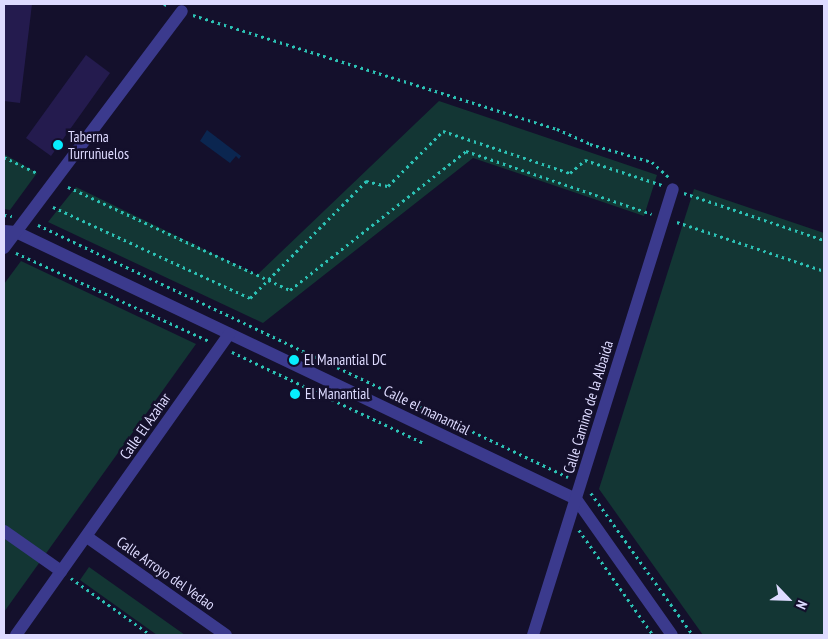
<!DOCTYPE html>
<html>
<head>
<meta charset="utf-8">
<style>
  body { margin:0 }
  #map { position:relative; width:828px; height:639px; overflow:hidden; background:#14102c; font-family:"PT Sans Narrow",sans-serif }
  div>[style] { position:absolute }
  [style*='--x'] { left:calc(var(--x)*1px); top:calc(var(--y)*1px); width:calc(var(--w)*1px); rotate:calc(var(--a)*1deg) }
  .green>* { inset:0; background:#133634 }
  .water>* { inset:0; background:#0b2650 }
  .building>* { inset:0; background:#241b4e }
  .path>* { height:2.5px; margin-top:-1.25px; transform-origin:0; background:repeating-linear-gradient(90deg,#2cc2b5 0 2.5px,transparent 0 6.5px) }
  .minor>* { height:12px; margin:-6px; padding:0 6px; transform-origin:6px; border-radius:6px; background:#3b3a8d }
  .dots>* { width:14px; height:14px; translate:-50% -50%; box-sizing:border-box; border:2px solid #14102c; border-radius:50% }
  span { translate:-50% -50%; white-space:nowrap; text-align:center; line-height:1.15; -webkit-text-stroke:5px #14102c; paint-order:stroke }
  .poi-label { font-size:15px; color:#dedbff }
  .left { translate:0 -50%; text-align:left }
  .street-label { font-size:15px; color:#dedbff }
  .frame { position:absolute; inset:0; border:5px solid #dedbff; pointer-events:none }
  .north { position:absolute; left:763px; top:574px; width:50px; height:50px; -webkit-text-stroke:4px #14102c; paint-order:stroke; rotate:114deg; font-size:14px; font-weight:700; line-height:20px; text-align:center; color:#dedbff }
  .north::after { content:''; display:block; margin:auto; width:18px; height:22px; background:#dedbff; clip-path:polygon(50% 0,100% 100%,50% 72%,0 100%) }
</style>
</head>
<body>
<div id="map">
  <div class="green">
    <i style="clip-path:polygon(439px 101px,657px 175px,644px 216px,473px 158px,263px 323px,48px 222px,76px 187px,257px 275px)"></i>
    <i style="clip-path:polygon(4px 154px,37px 173px,10px 210px,4px 209px)"></i>
    <i style="clip-path:polygon(694px 189px,824px 233px,824px 635px,703px 635px,599px 489px)"></i>
    <i style="clip-path:polygon(21px 261px,196px 344px,4px 612px,4px 284px)"></i>
    <i style="clip-path:polygon(89px 567px,185px 635px,157px 635px,80px 580px)"></i>
  </div>
  <div class="water">
    <i style="clip-path:polygon(207px 130px,241px 156px,239px 159px,236px 156px,230px 163px,200px 141px)"></i>
  </div>
  <div class="building">
    <i style="clip-path:polygon(4px 4px,32px 4px,20px 103px,4px 101px)"></i>
    <i style="clip-path:polygon(86px 55px,110px 73px,51px 156px,26px 138px)"></i>
  </div>
  <div class="path">
    <i style="--x:164;--y:4;--w:5;--a:22"></i>
    <i style="--x:193;--y:15;--w:381;--a:17.4"></i>
    <i style="--x:557;--y:129;--w:36;--a:24"></i>
    <i style="--x:590;--y:144;--w:65;--a:16.2"></i>
    <i style="--x:652;--y:162;--w:24;--a:42"></i>
    <i style="--x:4;--y:157;--w:37;--a:26"></i>
    <i style="--x:68;--y:187;--w:245;--a:24.9"></i>
    <i style="--x:290;--y:290;--w:224;--a:-38.3"></i>
    <i style="--x:466;--y:151;--w:196;--a:18.7"></i>
    <i style="--x:684;--y:193;--w:148;--a:18.6"></i>
    <i style="--x:53;--y:207;--w:217;--a:24.8"></i>
    <i style="--x:250;--y:298;--w:165;--a:-45.2"></i>
    <i style="--x:366;--y:181;--w:23;--a:13"></i>
    <i style="--x:388;--y:186;--w:78;--a:-45"></i>
    <i style="--x:443;--y:131;--w:134;--a:18.3"></i>
    <i style="--x:570;--y:173;--w:20;--a:-41"></i>
    <i style="--x:585;--y:160;--w:81;--a:18"></i>
    <i style="--x:4;--y:215;--w:8;--a:7"></i>
    <i style="--x:677;--y:222;--w:155;--a:18.4"></i>
    <i style="--x:38;--y:225;--w:587;--a:25.43"></i>
    <i style="--x:16;--y:253;--w:212;--a:24.5"></i>
    <i style="--x:232;--y:352;--w:212;--a:25.4"></i>
    <i style="--x:591;--y:493;--w:175;--a:54.3"></i>
    <i style="--x:579;--y:530;--w:128;--a:54.8"></i>
    <i style="--x:71;--y:578;--w:98;--a:35.5"></i>
  </div>
  <div class="minor">
    <i style="--x:4;--y:231;--w:12;--a:5"></i>
    <i style="--x:16;--y:232;--w:620;--a:25.49"></i>
    <i style="--x:576;--y:499;--w:166;--a:54.8"></i>
    <i style="--x:4;--y:248;--w:296;--a:-53.1"></i>
    <i style="--x:4;--y:531;--w:70;--a:35.1"></i>
    <i style="--x:87;--y:537;--w:170;--a:35.2"></i>
    <i style="--x:16;--y:635;--w:369;--a:-54.7"></i>
    <i style="--x:533;--y:635;--w:467;--a:-72.6"></i>
  </div>
  <div class="dots">
    <i style="left:58px;top:145px;background:#07edff"></i>
    <i style="left:294px;top:360px;background:#07edff"></i>
    <i style="left:295px;top:394px;background:#07edff"></i>
  </div>
  <div class="poi-label">
    <span class="left" style="left:68px;top:145px">Taberna<br>Turruñuelos</span>
    <span class="left" style="left:304px;top:360px">El Manantial DC</span>
    <span class="left" style="left:305px;top:394px">El Manantial</span>
  </div>
  <div class="street-label">
    <span style="left:588px;top:407px;rotate:-73deg">Calle Camino de la Albaida</span>
    <span style="left:427px;top:410px;rotate:26deg">Calle el manantial</span>
    <span style="left:145px;top:426px;rotate:-55deg">Calle El Azahar</span>
    <span style="left:166px;top:573px;rotate:35deg">Calle Arroyo del Vedao</span>
  </div>
  <div class="frame"></div>
  <div class="north">N</div>
</div>
</body>
</html>
